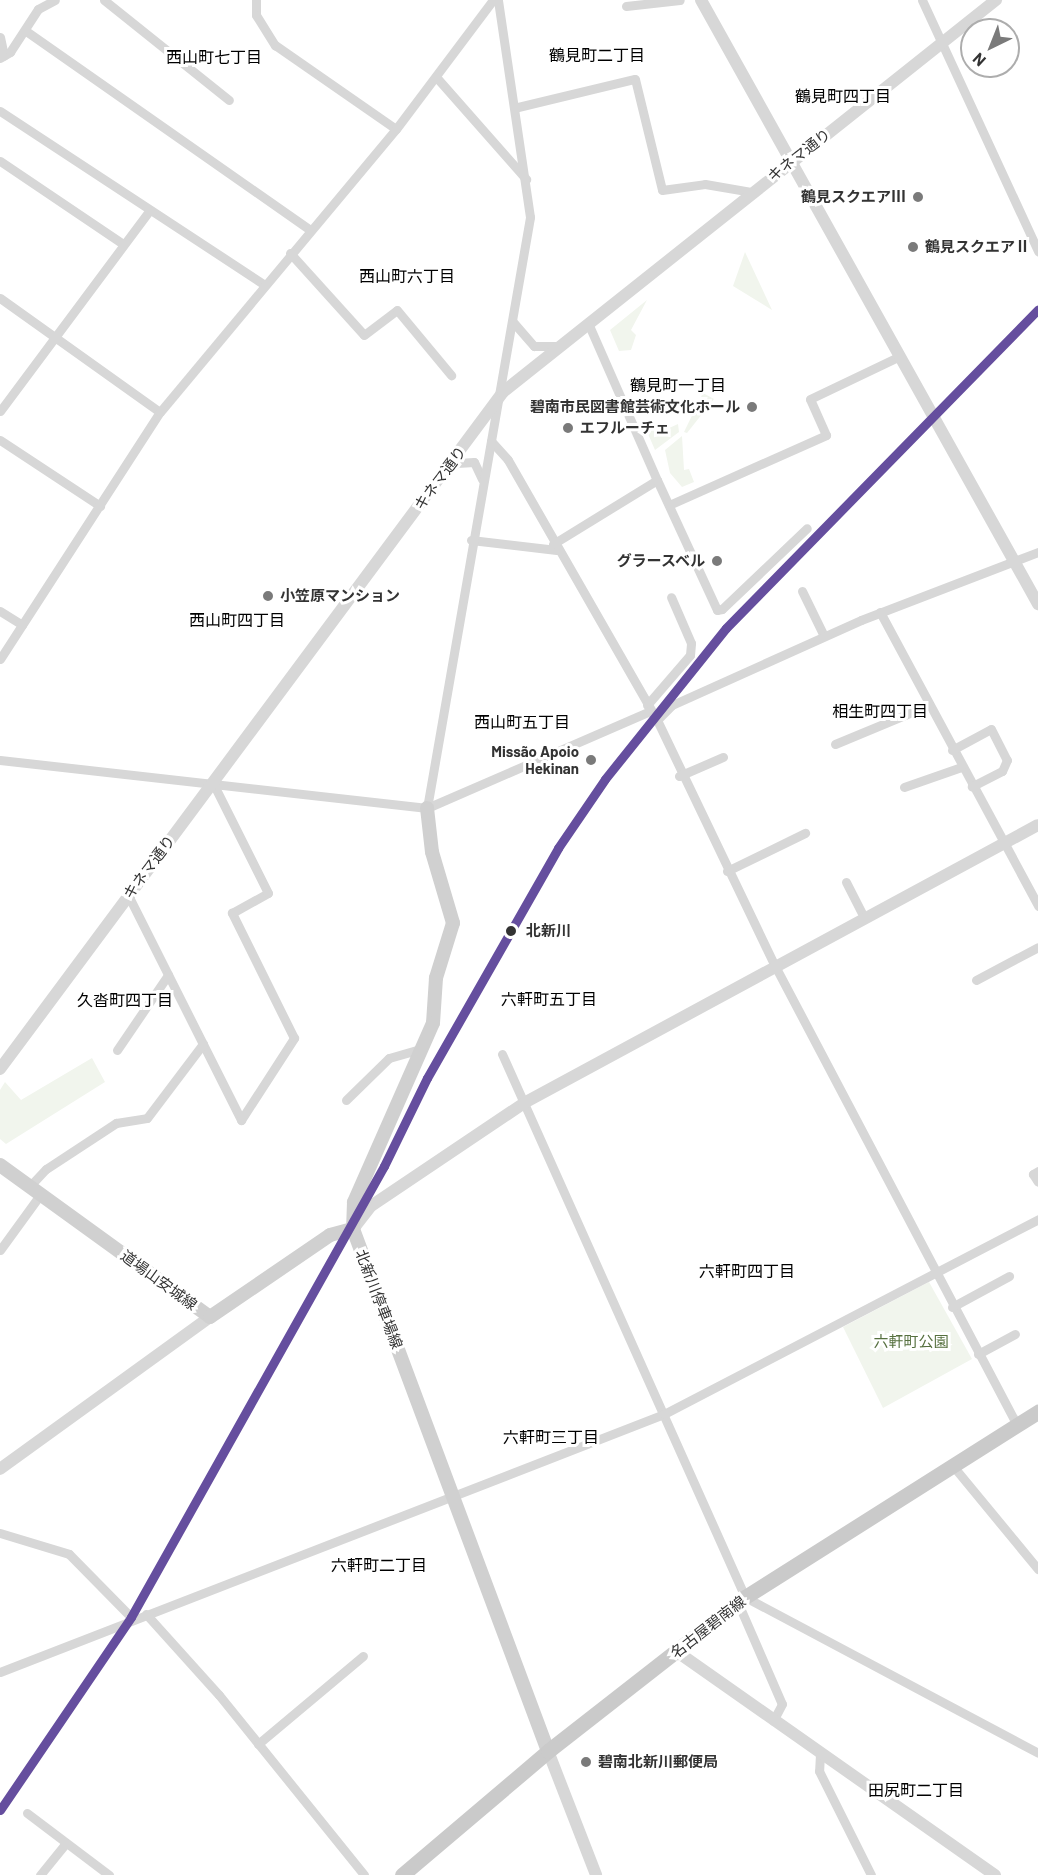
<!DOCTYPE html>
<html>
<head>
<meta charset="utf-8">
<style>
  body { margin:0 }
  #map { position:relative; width:1038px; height:1875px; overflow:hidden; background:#fff; font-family:Barlow,"Noto Sans JP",sans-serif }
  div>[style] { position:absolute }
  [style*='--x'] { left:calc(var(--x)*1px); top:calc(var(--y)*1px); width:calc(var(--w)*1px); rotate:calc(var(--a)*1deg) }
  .green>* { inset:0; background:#f1f5ed }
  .minor>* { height:9px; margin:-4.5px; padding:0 4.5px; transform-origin:4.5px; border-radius:4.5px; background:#d7d7d7 }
  .tertiary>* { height:12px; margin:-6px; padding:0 6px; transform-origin:6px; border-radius:6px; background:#d7d7d7 }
  .secondary>* { height:14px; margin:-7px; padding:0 7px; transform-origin:7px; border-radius:7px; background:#d0d0d0 }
  .primary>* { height:15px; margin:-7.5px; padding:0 7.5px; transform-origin:7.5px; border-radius:7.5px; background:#cacaca }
  .rail-1>* { height:9px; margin:-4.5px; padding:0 4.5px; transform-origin:4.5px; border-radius:4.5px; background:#654e9e }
  .dots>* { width:16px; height:16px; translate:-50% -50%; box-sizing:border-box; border:3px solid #fff; border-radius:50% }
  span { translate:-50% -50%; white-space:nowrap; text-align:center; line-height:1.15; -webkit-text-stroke:6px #fff; paint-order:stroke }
  .street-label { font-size:15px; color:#333 }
  .poi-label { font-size:15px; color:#333; font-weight:700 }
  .right { translate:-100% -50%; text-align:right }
  .left { translate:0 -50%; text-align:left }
  .stop-label { font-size:15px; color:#333; font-weight:700 }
  .park-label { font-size:15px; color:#56703f }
  .neighbourhood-label { font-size:16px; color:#000 }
  .north { position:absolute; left:960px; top:18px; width:60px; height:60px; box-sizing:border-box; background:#fff; border:2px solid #adadad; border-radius:50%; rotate:223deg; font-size:16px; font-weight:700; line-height:24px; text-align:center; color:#333 }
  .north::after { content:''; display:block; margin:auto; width:21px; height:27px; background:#7a7a7a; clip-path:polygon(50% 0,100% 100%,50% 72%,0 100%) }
</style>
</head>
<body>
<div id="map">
  <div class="green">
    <i style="clip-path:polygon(745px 252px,772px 310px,733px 286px)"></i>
    <i style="clip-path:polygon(647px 300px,631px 330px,636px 335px,631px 350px,619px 351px,610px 330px)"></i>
    <i style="clip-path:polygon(703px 393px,714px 399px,687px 433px,684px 432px)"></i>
    <i style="clip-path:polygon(651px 423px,656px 434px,678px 424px,679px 432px,655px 450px,645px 427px)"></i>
    <i style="clip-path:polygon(682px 436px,684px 470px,689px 469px,694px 482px,682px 487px,670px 473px,665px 450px)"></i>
    <i style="clip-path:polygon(92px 1058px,105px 1082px,6px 1144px,0 1139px,0 1090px,5px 1082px,21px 1100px)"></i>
    <i style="clip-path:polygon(929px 1282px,972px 1359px,883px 1408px,843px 1327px)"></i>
  </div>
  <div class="minor">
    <i style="--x:104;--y:0;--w:160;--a:38.7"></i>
    <i style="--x:256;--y:0;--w:15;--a:90"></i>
    <i style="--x:256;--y:15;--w:36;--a:58"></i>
    <i style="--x:275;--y:45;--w:147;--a:34.8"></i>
    <i style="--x:922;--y:0;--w:277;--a:65.2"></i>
    <i style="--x:626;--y:6;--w:54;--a:-6.3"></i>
    <i style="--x:26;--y:31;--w:347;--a:35"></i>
    <i style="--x:0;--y:37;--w:19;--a:78"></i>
    <i style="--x:0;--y:58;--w:12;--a:-31"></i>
    <i style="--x:10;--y:52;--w:51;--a:-56.9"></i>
    <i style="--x:38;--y:9;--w:19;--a:-28"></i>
    <i style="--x:437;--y:78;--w:135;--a:48.6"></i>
    <i style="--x:518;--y:107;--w:120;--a:-13.5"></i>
    <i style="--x:635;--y:79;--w:114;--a:76.3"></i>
    <i style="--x:662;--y:190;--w:43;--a:-7.9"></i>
    <i style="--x:705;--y:184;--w:48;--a:9.7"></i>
    <i style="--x:0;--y:111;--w:315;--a:33.3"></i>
    <i style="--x:0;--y:161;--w:148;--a:34"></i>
    <i style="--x:290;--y:253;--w:110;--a:47.9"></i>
    <i style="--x:364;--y:335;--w:41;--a:-37.1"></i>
    <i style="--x:397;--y:310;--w:85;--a:50.3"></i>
    <i style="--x:0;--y:298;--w:196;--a:35.5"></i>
    <i style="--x:513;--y:322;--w:32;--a:49"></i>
    <i style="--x:534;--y:346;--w:24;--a:0"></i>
    <i style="--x:588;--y:323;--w:171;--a:66.3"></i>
    <i style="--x:0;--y:411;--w:249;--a:-53.3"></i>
    <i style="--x:0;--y:440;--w:120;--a:33.4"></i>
    <i style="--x:491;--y:441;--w:25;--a:48"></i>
    <i style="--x:508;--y:460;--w:300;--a:60.2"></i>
    <i style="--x:657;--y:720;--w:271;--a:64.4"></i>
    <i style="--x:774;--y:964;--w:521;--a:62.21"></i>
    <i style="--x:449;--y:470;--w:11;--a:-41"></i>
    <i style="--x:457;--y:463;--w:17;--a:-3"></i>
    <i style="--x:474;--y:462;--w:19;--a:65"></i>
    <i style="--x:669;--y:505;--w:172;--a:-24"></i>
    <i style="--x:826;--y:435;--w:39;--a:-114"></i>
    <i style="--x:810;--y:399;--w:98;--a:-25.5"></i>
    <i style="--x:471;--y:540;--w:86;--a:6.7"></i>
    <i style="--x:553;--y:544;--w:122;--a:-31.6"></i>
    <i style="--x:657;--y:480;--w:143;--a:65.2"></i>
    <i style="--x:717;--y:610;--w:5;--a:-11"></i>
    <i style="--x:722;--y:609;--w:117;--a:-43.6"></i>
    <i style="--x:802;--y:591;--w:50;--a:63.9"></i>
    <i style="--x:0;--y:611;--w:26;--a:32"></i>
    <i style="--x:880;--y:612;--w:334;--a:61.7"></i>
    <i style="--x:0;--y:659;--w:294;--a:-57.1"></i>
    <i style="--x:160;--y:412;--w:368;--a:-50.2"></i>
    <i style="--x:396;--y:129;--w:161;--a:-53.1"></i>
    <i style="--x:647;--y:705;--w:66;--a:-49.3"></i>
    <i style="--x:690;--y:655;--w:12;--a:-85"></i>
    <i style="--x:691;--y:643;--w:50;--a:-113.5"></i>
    <i style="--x:657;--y:720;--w:21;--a:-45"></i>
    <i style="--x:672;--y:705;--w:207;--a:-24.2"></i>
    <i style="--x:861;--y:620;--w:190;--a:-21"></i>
    <i style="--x:835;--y:744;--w:102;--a:-22.5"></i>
    <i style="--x:952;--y:750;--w:44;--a:-28.3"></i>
    <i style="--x:991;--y:729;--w:35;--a:63"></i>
    <i style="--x:1007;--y:760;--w:12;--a:114"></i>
    <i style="--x:1002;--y:771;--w:34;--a:153"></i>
    <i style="--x:0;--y:760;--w:430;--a:6.4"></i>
    <i style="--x:427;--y:808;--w:243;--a:-23.5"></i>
    <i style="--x:679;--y:776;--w:48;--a:-23.4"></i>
    <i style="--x:904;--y:787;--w:60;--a:-19.3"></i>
    <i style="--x:427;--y:808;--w:600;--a:-80.11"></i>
    <i style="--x:530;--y:217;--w:219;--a:-98.4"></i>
    <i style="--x:727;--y:871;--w:87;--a:-26"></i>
    <i style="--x:846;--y:882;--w:39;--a:63"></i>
    <i style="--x:128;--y:895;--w:252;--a:63.3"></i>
    <i style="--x:241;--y:1120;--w:98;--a:-57.1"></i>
    <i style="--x:294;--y:1038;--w:140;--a:-116.4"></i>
    <i style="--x:232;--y:913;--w:41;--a:-29.1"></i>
    <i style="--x:268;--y:893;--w:123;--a:-116.6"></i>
    <i style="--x:976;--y:980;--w:70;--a:-28"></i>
    <i style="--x:117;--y:1050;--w:91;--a:-55.8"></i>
    <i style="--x:502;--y:1054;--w:595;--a:65.89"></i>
    <i style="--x:745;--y:1597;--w:332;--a:28"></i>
    <i style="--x:346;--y:1100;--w:60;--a:-44.3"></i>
    <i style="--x:389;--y:1058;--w:35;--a:-16"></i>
    <i style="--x:1038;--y:1171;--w:6;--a:149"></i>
    <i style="--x:1033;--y:1174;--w:9;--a:58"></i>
    <i style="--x:29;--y:1187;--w:25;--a:-47"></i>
    <i style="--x:46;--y:1169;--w:84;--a:-33.3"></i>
    <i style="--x:116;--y:1123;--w:31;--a:-9"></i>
    <i style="--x:147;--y:1118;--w:93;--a:-52.9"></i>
    <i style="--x:0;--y:1250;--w:68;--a:-54"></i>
    <i style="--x:952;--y:1307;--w:65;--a:-28.5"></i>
    <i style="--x:978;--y:1354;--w:42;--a:-28.4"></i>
    <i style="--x:953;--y:1466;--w:134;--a:50.5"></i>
    <i style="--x:0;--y:1533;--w:72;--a:16.9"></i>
    <i style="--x:69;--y:1554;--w:88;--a:45.5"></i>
    <i style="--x:738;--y:1603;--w:110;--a:66.5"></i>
    <i style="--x:782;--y:1704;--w:19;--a:118"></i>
    <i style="--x:146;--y:1614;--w:109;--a:48"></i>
    <i style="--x:219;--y:1695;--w:231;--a:51.1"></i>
    <i style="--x:0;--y:1672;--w:712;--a:-21.23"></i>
    <i style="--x:664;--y:1414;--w:422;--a:-27.5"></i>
    <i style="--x:258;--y:1744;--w:137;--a:-40"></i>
    <i style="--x:820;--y:1754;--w:17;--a:93"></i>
    <i style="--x:819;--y:1771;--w:116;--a:63.4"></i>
    <i style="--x:27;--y:1813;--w:103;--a:37.1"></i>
    <i style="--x:40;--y:1875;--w:41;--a:-50.9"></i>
  </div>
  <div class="tertiary">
    <i style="--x:701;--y:0;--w:692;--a:60.84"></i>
    <i style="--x:0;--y:1069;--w:843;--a:-53.39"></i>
    <i style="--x:503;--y:392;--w:630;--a:-38.49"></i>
    <i style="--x:353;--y:1229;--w:29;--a:-52"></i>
    <i style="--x:371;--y:1206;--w:184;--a:-33.9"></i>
    <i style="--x:524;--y:1103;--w:584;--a:-28.41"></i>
    <i style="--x:0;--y:1469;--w:259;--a:-35.9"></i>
    <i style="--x:676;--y:1651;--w:390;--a:35.1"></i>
    <i style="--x:548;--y:1751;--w:133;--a:68.8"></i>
  </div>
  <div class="secondary">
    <i style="--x:427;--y:808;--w:44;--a:83.5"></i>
    <i style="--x:432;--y:852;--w:74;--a:73.5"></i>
    <i style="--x:453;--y:923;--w:58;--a:107.2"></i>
    <i style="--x:436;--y:978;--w:45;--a:93.8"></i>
    <i style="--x:433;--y:1023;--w:196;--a:113.8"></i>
    <i style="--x:354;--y:1202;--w:27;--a:92"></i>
    <i style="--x:353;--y:1229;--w:557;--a:69.52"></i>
    <i style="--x:0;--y:1165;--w:259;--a:35.9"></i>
    <i style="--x:210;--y:1317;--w:145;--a:-34.3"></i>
    <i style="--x:330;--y:1235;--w:24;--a:-15"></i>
  </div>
  <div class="primary">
    <i style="--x:402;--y:1875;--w:192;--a:-40.3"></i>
    <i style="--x:548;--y:1751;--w:250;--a:-38"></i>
    <i style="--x:745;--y:1597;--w:347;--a:-32.3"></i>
  </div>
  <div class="rail-1">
    <i style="--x:0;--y:1810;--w:233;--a:-55.8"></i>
    <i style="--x:131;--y:1617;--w:517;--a:-60.71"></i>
    <i style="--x:384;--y:1166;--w:98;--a:-64"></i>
    <i style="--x:427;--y:1078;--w:265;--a:-60.3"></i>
    <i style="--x:558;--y:848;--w:83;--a:-55.7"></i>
    <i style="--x:605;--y:779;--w:193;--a:-51.3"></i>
    <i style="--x:726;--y:628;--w:446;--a:-45.6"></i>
  </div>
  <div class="dots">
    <i style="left:918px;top:197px;background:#7a7a7a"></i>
    <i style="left:913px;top:247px;background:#7a7a7a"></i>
    <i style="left:752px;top:407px;background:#7a7a7a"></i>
    <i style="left:568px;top:428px;background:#7a7a7a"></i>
    <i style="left:717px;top:561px;background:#7a7a7a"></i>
    <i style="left:268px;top:596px;background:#7a7a7a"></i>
    <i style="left:591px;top:760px;background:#7a7a7a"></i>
    <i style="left:511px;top:931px;background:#333"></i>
    <i style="left:586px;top:1762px;background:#7a7a7a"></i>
  </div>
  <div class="street-label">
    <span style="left:799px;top:155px;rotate:-38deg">キネマ通り</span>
    <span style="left:440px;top:478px;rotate:-53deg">キネマ通り</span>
    <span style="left:149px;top:867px;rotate:-53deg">キネマ通り</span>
    <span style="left:159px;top:1280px;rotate:36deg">道場山安城線</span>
    <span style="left:379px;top:1299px;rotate:69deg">北新川停車場線</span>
    <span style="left:708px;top:1627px;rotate:-38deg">名古屋碧南線</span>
  </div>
  <div class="poi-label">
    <span class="right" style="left:906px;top:197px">鶴見スクエアⅢ</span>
    <span class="left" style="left:925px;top:247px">鶴見スクエアⅡ</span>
    <span class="right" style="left:740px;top:407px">碧南市民図書館芸術文化ホール</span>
    <span class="left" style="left:580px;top:428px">エフルーチェ</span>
    <span class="right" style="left:705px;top:561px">グラースベル</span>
    <span class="left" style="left:280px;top:596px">小笠原マンション</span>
    <span class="right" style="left:579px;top:760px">Missão Apoio<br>Hekinan</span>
    <span class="left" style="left:598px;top:1762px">碧南北新川郵便局</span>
  </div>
  <div class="stop-label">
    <span class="left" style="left:526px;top:931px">北新川</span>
  </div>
  <div class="park-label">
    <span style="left:911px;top:1342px">六軒町公園</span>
  </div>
  <div class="neighbourhood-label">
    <span style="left:597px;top:55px">鶴見町二丁目</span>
    <span style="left:214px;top:57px">西山町七丁目</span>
    <span style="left:843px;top:96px">鶴見町四丁目</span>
    <span style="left:407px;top:276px">西山町六丁目</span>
    <span style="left:678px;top:385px">鶴見町一丁目</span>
    <span style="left:237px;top:620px">西山町四丁目</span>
    <span style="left:880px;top:711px">相生町四丁目</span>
    <span style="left:522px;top:722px">西山町五丁目</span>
    <span style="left:549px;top:999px">六軒町五丁目</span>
    <span style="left:125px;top:1000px">久沓町四丁目</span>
    <span style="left:747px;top:1271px">六軒町四丁目</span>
    <span style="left:551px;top:1437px">六軒町三丁目</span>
    <span style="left:379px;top:1565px">六軒町二丁目</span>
    <span style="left:916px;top:1790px">田尻町二丁目</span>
  </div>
  <div class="north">N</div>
</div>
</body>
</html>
